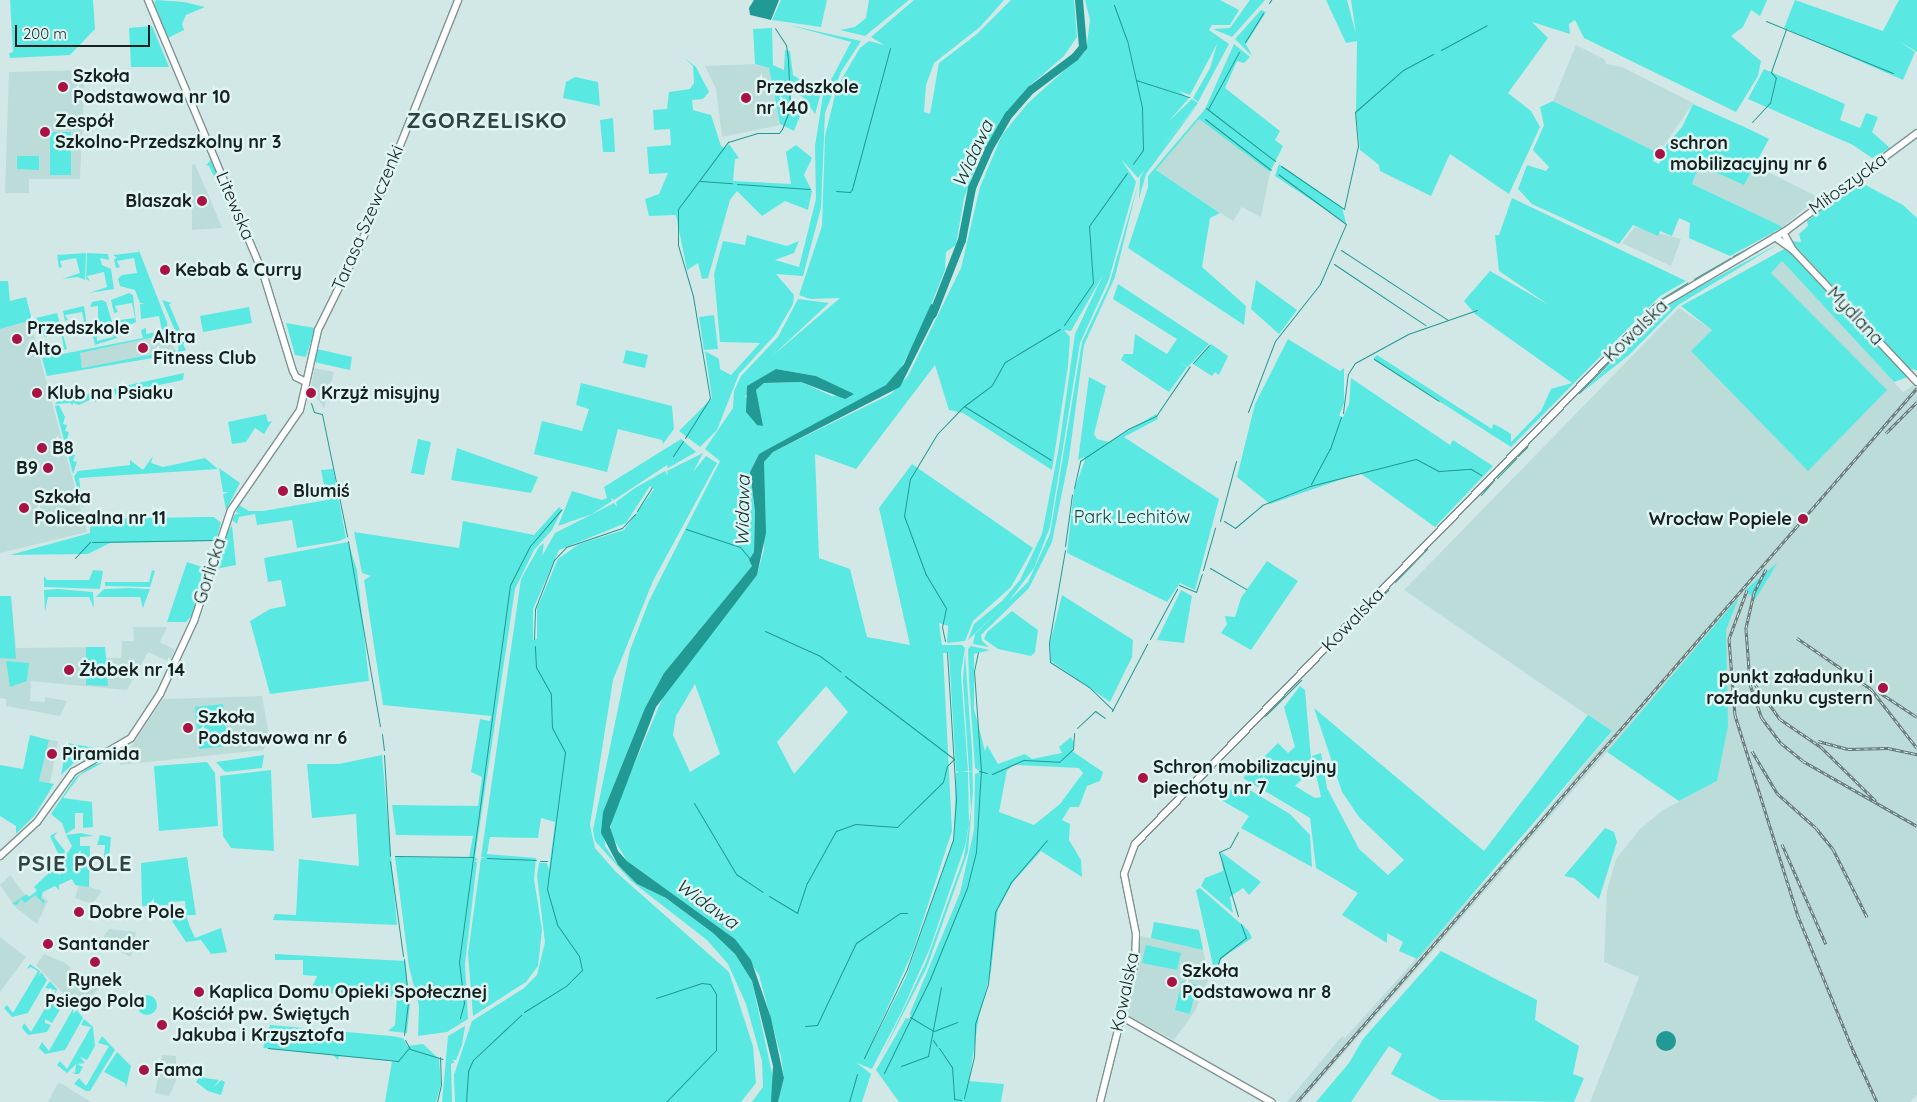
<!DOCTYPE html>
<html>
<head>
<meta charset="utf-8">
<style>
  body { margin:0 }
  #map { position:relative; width:1917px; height:1102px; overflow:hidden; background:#d2e8e6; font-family:Quicksand,sans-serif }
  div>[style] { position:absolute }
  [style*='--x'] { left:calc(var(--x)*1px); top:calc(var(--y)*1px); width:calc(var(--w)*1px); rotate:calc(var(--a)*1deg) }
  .built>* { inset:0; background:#bcdcd9 }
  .green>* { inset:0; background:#5ae9e2 }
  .round { border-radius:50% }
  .water>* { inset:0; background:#219994 }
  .stream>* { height:1px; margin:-0.5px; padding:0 0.5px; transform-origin:0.5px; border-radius:0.5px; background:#219994 }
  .river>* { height:8px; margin:-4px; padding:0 4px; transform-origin:4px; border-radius:4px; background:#219994 }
  .roads { filter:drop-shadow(1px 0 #7e9391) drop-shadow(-1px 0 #7e9391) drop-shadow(0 1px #7e9391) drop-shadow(0 -1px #7e9391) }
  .minor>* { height:6px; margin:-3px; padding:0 3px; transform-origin:3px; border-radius:3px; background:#fff }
  .rail>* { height:3px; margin-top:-1.5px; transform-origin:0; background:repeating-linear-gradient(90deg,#dff6f4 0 4px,#657372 0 8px); box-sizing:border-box; border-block:1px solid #657372 }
  .dots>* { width:14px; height:14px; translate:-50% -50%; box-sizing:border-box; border:2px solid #dff6f4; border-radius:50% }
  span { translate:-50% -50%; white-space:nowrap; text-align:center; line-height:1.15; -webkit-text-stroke:5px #dff6f4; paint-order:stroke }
  .poi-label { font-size:18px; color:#192120; font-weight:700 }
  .left { translate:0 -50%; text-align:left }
  .right { translate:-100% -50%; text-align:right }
  .street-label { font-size:18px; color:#192120 }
  .park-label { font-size:18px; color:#054a47 }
  .water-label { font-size:19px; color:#162f2d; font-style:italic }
  .district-label { font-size:22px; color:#304341; font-weight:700; letter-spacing:1px }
  .scale { position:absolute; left:15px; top:25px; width:135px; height:22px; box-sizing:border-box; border:2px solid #192120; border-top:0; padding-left:6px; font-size:15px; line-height:18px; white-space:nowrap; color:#192120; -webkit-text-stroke:4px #dff6f4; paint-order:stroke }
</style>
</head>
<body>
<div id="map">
  <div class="built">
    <i style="clip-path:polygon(1576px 45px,1604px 59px,1606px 64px,1622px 67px,1693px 103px,1664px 146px,1660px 145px,1656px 152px,1553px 101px)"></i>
    <i style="clip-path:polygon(754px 64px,769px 68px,780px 125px,722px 137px,716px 89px,705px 66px)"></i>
    <i style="clip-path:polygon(85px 70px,80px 179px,29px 179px,29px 193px,5px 193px,9px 72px)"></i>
    <i style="clip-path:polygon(1199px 118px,1270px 172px,1261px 217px,1242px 207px,1233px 221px,1156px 170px)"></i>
    <i style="clip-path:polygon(195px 164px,213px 206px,222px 228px,192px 230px,192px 165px)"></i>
    <i style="clip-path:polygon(1699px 165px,1744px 185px,1754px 165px,1818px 197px,1783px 227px,1692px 184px)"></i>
    <i style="clip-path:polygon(1635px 227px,1681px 239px,1671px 266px,1622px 243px)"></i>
    <i style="clip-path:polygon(1782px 261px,1903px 392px,1917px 383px,1917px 1095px,1910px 1102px,1590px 1102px,1639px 977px,1604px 962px,1607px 891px,1616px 859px,1640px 829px,1663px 810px,1717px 781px,1620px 737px,1301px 1102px,1287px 1102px,1342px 1036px,1345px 1038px,1516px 847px,1612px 732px,1404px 590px,1679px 308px,1712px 330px)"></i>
    <i style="clip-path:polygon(30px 321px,87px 532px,0 553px,0 329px)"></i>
    <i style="clip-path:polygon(168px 334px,175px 350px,83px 369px,79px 353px)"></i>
    <i style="clip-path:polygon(314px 368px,334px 372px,324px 409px,311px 388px)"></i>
    <i style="clip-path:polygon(0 596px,11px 596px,16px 648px,105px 647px,106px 658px,121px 658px,122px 641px,134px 641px,133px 627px,167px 627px,160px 642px,175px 650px,170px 662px,148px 652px,127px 690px,31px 681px,30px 701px,45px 702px,45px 697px,67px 701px,60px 716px,6px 706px,6px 699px,0 698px)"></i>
    <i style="clip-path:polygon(262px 696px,270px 740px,263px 750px,119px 765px,163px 699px)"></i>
    <i style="clip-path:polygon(49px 740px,58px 741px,50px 783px,39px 781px)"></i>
    <i style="clip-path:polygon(10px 875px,25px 895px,29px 897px,37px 891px,48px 901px,37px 924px,15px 907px,0 885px)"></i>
    <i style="clip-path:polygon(79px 885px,89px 887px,102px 891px,92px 904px,75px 898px)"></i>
    <i style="clip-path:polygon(1154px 922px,1199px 930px,1209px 978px,1195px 1011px,1174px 1040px,1127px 1015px,1137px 973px,1140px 936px,1151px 938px)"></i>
    <i style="clip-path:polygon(109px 929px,136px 932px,131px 957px,100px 942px)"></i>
    <i style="clip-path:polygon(0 937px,26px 957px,0 992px)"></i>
    <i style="clip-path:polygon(44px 954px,65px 963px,71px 968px,68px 972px,81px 983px,88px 974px,100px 987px,79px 1010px,36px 965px)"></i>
    <i style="clip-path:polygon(162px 1055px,176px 1056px,176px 1081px,169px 1096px,155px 1093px)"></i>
    <i style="clip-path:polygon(58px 1083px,62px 1084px,91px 1102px,48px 1102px)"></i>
  </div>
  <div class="green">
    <i style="clip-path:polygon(10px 0,93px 0,95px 29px,70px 55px,10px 58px,9px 53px,13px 52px)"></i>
    <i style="clip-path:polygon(156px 0,184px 2px,205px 7px,186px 15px,182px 24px,184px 30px,168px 38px,154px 3px)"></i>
    <i style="clip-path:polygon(781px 0,827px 0,821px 27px,772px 20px)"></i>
    <i style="clip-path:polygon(869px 0,909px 0,865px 36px,840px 30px,855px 27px,866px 18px)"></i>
    <i style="clip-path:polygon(evenodd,914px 0,1004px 0,980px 27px,934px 63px,926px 85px,924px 112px,930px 114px,939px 63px,977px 34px,1011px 0,1074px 0,1077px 37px,1064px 56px,1026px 89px,1005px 115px,981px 154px,964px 198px,956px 245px,946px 252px,945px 270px,918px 337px,897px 375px,875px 395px,759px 454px,750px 472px,755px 511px,754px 552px,749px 560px,752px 566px,664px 673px,645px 708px,603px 812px,605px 846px,618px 865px,637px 884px,666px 898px,713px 933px,735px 954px,752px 981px,775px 1087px,771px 1102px,752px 1102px,763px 1087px,762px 1061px,746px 1004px,728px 964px,707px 940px,631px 881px,595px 841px,593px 830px,630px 650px,649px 601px,720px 461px,705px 449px,733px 408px,734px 391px,741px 376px,778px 337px,798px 299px,829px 303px,771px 357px,840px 298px,810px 299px,799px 295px,822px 226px,825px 136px,837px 87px,860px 48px,869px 41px,884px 45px,871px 37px,914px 0,776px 369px,816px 376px,853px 394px,832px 396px,801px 382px,764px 383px,756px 390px,762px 426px,745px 396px,776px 369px)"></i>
    <i style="clip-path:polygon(evenodd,1085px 0,1220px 0,1239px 10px,1230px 25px,1212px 25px,1209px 30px,1229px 44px,1198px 102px,1193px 98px,1210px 68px,1217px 44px,1190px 95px,1179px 91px,1189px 98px,1169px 121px,1192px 99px,1198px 103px,1138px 178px,1121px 159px,1136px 182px,1109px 279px,1080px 343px,1050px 527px,1034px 568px,1008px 602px,968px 640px,974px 624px,1002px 601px,1020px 580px,1042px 534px,1059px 447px,1075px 334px,1103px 275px,1071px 331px,1064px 330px,1070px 337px,1068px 366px,1052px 470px,963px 413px,949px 410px,935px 365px,856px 469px,815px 454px,819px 558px,850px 569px,867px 637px,910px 645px,879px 508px,912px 464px,1033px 548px,1011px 587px,973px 621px,965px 641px,947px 643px,948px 626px,939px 623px,942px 645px,962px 645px,965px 648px,961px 673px,968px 771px,962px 771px,968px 772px,969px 824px,965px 846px,930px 948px,901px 1013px,872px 1069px,857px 1063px,871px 1074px,862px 1102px,778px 1102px,784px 1078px,781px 1057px,759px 975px,735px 939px,627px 861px,610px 833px,613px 814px,666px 690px,757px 575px,764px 549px,764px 462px,773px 452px,891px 394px,908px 376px,961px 268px,980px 187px,1002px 135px,1028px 103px,1086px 51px,1090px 20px,1085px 0,943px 653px,949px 653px,956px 771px,959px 772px,956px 773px,954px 838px,906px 977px,865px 1058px,913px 951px,952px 831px,943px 653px,1085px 0,695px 684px,720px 754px,690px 772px,673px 735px,676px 716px,695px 684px,1085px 0,826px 686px,848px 712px,794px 774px,777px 742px,826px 686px)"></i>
    <i style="clip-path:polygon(1250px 0,1265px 0,1232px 37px,1213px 29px,1230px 28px)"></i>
    <i style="clip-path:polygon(1326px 0,1347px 0,1356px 34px,1351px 0,1767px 0,1760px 16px,1751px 10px,1743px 27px,1731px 36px,1761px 61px,1758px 76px,1736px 112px,1584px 38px,1575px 20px,1569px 24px,1570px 34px,1532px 22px,1548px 38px,1508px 93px,1531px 111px,1540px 127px,1509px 194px,1450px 154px,1431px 196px,1380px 171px,1379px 165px,1360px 150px,1356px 113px,1357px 41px,1346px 43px)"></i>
    <i style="clip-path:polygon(1795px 0,1883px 31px,1899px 0,1917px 0,1917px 52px,1899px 41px,1915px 52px,1903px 80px,1784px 28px)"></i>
    <i style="clip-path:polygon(1261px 10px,1266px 12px,1246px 44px,1252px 56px,1235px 39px)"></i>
    <i style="clip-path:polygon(789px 25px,861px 41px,841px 72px,825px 113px,821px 208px,803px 276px,776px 274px,794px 295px,793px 304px,775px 335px,739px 374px,717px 430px,700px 447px,679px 431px,712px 398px,705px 351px,719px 359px,720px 369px,731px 375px,760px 343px,720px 342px,714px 274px,723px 241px,745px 245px,747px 235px,787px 246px,799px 241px,794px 253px,775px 260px,799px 267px,816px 199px,815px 146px,823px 95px,851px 42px)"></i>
    <i style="clip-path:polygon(152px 26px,169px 67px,131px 67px,129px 28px)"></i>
    <i style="clip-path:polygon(772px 28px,773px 65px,784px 70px,785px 50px,790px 51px,793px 75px,821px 93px,815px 114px,803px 97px,791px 92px,791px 102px,802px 111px,794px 131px,780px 124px,769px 68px,755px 64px,753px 29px)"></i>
    <i style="clip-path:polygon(1234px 44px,1250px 57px,1244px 63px,1237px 61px,1225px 88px,1280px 131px,1275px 140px,1283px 146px,1270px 172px,1199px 119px,1156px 170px,1220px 213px,1210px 218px,1202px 267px,1246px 306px,1244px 325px,1128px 248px,1148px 187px,1148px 176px,1205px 109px)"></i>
    <i style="clip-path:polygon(683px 57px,696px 67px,709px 92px,703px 99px,692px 100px,693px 110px,711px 115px,721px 146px,725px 148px,729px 144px,739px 158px,735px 159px,733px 181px,791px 184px,786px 152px,796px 145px,812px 158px,804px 175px,812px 191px,808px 210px,785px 201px,762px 216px,737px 191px,730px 200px,708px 278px,702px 279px,698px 263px,687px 270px,676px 215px,649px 216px,645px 199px,659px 194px,668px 173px,649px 174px,647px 147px,671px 145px,670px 129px,654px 130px,653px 110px,667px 109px,669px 92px,690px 89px,694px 83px,693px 66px)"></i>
    <i style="clip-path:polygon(1764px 69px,1845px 104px,1840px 120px,1860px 128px,1866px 113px,1878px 117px,1872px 132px,1890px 148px,1872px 158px,1853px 145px,1748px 99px)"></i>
    <i style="clip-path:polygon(575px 77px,598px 82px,600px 106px,563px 98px,566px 82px)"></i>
    <i style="clip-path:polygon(1553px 101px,1656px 152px,1653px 161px,1659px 164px,1667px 149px,1665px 147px,1682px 127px,1693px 104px,1751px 130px,1769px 139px,1744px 185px,1699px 165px,1692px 184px,1783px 227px,1730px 256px,1689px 238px,1690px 223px,1679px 218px,1672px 236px,1660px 231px,1658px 236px,1633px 225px,1619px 244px,1532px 204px,1518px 189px,1527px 165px,1546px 171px,1549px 167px,1533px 150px,1544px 125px,1540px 107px)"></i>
    <i style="clip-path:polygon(1198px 104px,1146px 174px,1139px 199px,1140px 178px,1146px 167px)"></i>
    <i style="clip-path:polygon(613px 118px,615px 152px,603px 152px,600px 120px)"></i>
    <i style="clip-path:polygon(50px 132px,71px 132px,71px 175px,50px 175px)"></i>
    <i style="clip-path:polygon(17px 156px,39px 156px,39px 170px,17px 169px)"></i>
    <i style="clip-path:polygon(211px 160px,239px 227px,238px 227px,209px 166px,206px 165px)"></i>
    <i style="clip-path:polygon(1279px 164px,1342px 207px,1346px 223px,1275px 176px)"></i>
    <i style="clip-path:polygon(1858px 181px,1903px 205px,1917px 218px,1917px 370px,1909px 369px,1791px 241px,1801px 242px,1799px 234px,1808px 226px,1807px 221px)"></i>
    <i style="clip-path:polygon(1138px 184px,1115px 277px,1084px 345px,1069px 458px,1052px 542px,1029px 588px,981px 635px,982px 641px,989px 647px,973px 644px,975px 634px,1028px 582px,1050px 534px,1082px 342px,1109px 285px)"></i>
    <i style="clip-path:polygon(1512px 198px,1686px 281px,1660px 296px,1511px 447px,1373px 359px,1377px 355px,1492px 429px,1493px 424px,1500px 427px,1511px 434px,1511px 442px,1541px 411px,1551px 389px,1572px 383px,1475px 314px,1464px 301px,1490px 271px,1549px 305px,1499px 271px,1495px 235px,1499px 235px)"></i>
    <i style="clip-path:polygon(1780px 243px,1678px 305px,1629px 355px,1581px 393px,1673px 301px)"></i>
    <i style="clip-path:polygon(138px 248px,167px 322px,168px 334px,80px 353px,82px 368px,175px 350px,176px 354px,47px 376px,42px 358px,143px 338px,141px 330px,146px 328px,146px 334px,162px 331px,159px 316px,141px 319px,140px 304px,145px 303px,140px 303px,135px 290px,120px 286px,118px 279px,122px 275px,137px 273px,134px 258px,117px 261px,120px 267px,116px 268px,114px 259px,117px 258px,113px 255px,139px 252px)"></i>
    <i style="clip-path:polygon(1786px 248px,1908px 377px,1894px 382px,1782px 261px,1771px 273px,1887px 390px,1808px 471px,1691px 351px,1712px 330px,1681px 306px)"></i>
    <i style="clip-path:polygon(86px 253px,85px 280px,78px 277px,62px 279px,80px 273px,76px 258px,60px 261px,62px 267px,59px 268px,57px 255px)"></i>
    <i style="clip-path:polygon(87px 253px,108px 254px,109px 260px,100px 258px,102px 265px,111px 269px,114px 289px,89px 293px,107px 287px,104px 272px,87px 276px,90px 281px,86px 279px)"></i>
    <i style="clip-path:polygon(1256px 280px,1297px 310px,1279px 334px,1251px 309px)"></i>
    <i style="clip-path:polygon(0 281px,8px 281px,10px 301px,26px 297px,32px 320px,0 329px)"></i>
    <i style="clip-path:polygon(1118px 284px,1209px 344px,1188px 367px,1180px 362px,1187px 367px,1169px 392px,1121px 360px,1124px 354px,1133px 354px,1135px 334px,1167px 354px,1177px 339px,1113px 299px)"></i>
    <i style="clip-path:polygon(129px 293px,133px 295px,136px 322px,123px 328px,117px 323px,119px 320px,135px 318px,132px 303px,115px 306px,118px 312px,114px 313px,111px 300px)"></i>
    <i style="clip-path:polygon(102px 300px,106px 302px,117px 338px,95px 345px,93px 336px,97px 336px,97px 341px,113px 337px,110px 323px,98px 326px,98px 306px,90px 307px,92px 302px)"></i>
    <i style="clip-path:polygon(162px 300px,172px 303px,169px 304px,185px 342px,188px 341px,183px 344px,186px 350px,178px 353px,179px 340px)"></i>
    <i style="clip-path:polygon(84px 306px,88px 333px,70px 336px,70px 329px,85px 326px,82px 312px,65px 315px,68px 320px,65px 321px,63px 311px)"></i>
    <i style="clip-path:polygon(249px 307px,252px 323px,203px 332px,200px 316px)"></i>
    <i style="clip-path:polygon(57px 313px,67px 349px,47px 354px,45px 346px,47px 351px,64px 348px,61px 333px,45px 337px,40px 330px,44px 329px,43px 323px,39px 324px,36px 318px)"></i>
    <i style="clip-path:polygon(714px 315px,718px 349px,704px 350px,699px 317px)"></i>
    <i style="clip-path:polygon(286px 323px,315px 328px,306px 357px,295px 355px)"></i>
    <i style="clip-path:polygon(1288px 339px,1340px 371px,1344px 368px,1344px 403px,1339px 416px,1343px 417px,1349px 404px,1351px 378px,1450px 445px,1453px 440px,1493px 466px,1435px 527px,1360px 473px,1270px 504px,1237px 477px,1255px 404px)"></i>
    <i style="clip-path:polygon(1211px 344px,1228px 356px,1219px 375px,1215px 372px,1212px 376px,1193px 364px)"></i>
    <i style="clip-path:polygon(317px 349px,352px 357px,350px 370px,314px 362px)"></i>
    <i style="clip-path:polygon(626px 350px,648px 355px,645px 368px,623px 363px)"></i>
    <i style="clip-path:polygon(184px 373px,183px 380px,140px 389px,141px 392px,135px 388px,119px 391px,118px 396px,115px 394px,114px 389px,120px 387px)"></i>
    <i style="clip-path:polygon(1089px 377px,1106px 386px,1094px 434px,1097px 439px,1109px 442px,1156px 414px,1158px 419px,1124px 437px,1219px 499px,1195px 590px,1180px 583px,1167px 602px,1067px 553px,1074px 490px,1085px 460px,1084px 457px,1078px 460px)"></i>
    <i style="clip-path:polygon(581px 383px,672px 406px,674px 429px,663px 444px,662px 440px,618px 429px,607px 472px,534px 454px,542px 421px,582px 431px,589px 409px,576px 405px)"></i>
    <i style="clip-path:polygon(112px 391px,110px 399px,109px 395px,102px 400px,101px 397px,95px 402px,94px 398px,79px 405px,73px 403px,72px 406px,71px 403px,55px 404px,60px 398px)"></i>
    <i style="clip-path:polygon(59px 405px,65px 417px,63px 424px,67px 425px,65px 431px,69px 432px,67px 439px,71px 440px,69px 446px,72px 446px,71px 454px,75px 455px,73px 461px,77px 462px,73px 474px,55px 406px)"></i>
    <i style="clip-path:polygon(266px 414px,268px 422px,272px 421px,264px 434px,255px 428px,246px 442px,232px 444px,228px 422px)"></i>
    <i style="clip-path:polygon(418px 439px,431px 442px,424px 475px,411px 473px)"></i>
    <i style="clip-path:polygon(681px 439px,696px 452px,668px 468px,667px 465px,614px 500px,611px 498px,612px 501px,592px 514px,558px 526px,572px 491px,602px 500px,607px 498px,604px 487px)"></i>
    <i style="clip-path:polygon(457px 448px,538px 477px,531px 493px,451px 480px)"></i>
    <i style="clip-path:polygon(evenodd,703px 453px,693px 472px,706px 456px,717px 463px,653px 581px,613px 680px,590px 825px,595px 848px,616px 872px,729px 972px,753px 1046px,756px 1083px,741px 1102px,455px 1102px,454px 1075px,472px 1021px,524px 988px,537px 975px,545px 942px,537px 876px,539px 863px,547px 863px,549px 870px,555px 822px,541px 818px,538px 838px,490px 837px,487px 854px,536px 858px,534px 879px,542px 930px,538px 966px,526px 982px,473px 1016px,468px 954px,481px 858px,485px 857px,481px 857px,521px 579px,539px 547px,544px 543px,542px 556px,555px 533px,614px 503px,617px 507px,616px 502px,635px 488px,665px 471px,668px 476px,667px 471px,703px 453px,650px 486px,654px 489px,624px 530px,579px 544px,558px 559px,537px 608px,537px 639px,533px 640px,533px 609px,559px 550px,626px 523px,650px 486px)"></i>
    <i style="clip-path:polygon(153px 456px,151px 463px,163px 467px,205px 458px,218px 469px,79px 478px,83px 510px,74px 476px,78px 471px,130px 465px,130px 460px,143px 470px)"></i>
    <i style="clip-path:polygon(219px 468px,240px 483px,226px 510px,223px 494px,228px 492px,223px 492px)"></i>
    <i style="clip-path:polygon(333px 469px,346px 538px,339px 541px,297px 548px,292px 520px,257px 525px,255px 514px,239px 517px,237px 524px,232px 520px,235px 514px,240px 514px,236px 512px,239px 505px,249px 511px,263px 511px,327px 500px,321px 470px)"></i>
    <i style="clip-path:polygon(559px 507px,562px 510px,552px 530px,534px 550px,515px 589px,475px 857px,478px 860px,474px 861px,477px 862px,465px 964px,468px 1019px,447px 1032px,418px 1036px,419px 1006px,409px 967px,395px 857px,469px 858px,473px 836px,396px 835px,392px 805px,478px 806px,482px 777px,471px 772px,480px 719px,490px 721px,491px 716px,383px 705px,364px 580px,371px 576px,362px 573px,354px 532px,459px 548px,463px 521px,534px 535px)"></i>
    <i style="clip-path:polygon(201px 517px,214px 517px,221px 523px,213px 551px,192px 615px,186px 622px,167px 622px,187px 562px,205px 568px,215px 541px,110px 543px,88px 554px,10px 555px,90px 533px,90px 519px)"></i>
    <i style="clip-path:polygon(232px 525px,236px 565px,216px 569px,227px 533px)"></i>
    <i style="clip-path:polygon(348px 542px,357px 570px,369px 681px,270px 694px,250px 621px,270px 609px,286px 606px,281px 580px,268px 582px,264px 558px)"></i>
    <i style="clip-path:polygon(1267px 561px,1298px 581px,1251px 650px,1221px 633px,1227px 624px,1225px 616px,1235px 617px,1241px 598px)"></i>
    <i style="clip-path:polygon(1777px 563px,1775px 567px,1755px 600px,1745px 590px)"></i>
    <i style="clip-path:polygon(93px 570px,103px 571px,100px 589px,44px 587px,44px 576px,47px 580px,89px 580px)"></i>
    <i style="clip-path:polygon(152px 570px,155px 571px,150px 587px,105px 586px,105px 582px,149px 582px)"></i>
    <i style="clip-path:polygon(58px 589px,93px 592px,94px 608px,89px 597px,48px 597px,45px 612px,44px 590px)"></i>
    <i style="clip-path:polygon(104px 589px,130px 588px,150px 589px,143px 608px,140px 597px,96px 597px)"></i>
    <i style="clip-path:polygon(1181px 590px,1192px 596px,1184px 643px,1157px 640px)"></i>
    <i style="clip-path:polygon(1062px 595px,1133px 640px,1132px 657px,1110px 702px,1051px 661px,1050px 643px)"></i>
    <i style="clip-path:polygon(0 596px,11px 596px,16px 659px,0 658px)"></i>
    <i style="clip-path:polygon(1739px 597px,1726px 630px,1728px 726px,1717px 781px,1679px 801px,1607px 752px)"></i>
    <i style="clip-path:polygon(1012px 611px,1038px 630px,1035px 652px,1031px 656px,998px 649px,984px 639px,987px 632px)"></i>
    <i style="clip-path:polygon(evenodd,971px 646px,990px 650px,974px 654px,974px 709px,985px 751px,987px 745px,998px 764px,1025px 754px,1032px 759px,1062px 753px,1059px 747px,1071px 737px,1074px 743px,1072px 751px,1103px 772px,1100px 781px,1087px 786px,1079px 807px,1070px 807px,1062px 820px,1070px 824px,1069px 840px,1081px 860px,1082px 877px,1041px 851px,1013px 882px,998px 909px,991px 971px,979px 1016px,969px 1081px,1004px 1084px,1001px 1102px,899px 1102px,876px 1070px,906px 1018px,911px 1019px,910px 1013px,960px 893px,974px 830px,975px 774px,980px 772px,975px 768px,969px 680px,968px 649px,971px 646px,1014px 765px,1079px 768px,1083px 773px,1060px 804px,1034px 825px,999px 812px,1007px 770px,1014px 765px)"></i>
    <i style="clip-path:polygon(86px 647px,105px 647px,108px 686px,86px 685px)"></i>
    <i style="clip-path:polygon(965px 653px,970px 724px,972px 749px,973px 791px,968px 852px,927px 967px,880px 1059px,926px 962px,964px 857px,971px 811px,969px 772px,973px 772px,969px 771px,963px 680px)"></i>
    <i style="clip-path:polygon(6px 661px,29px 663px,27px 681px,10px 687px)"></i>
    <i style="clip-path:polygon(1300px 686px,1305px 690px,1312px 769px,1295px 786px,1315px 798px,1321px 797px,1312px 756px,1321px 753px,1327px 788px,1359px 849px,1388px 875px,1404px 860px,1359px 817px,1342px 792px,1314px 708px,1484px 851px,1588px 715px,1612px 731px,1417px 959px,1399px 951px,1403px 942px,1387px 933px,1387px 943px,1342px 915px,1358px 893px,1316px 868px,1310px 818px,1243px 778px,1278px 743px,1288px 753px,1295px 747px,1284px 707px)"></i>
    <i style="clip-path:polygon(223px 704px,228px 746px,199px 749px,195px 707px)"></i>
    <i style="clip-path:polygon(30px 735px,49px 740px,39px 781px,54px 784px,35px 815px,16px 834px,16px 826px,0 816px,0 765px,23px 769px)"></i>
    <i style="clip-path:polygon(67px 743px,96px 748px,95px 752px,78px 759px,61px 775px)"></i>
    <i style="clip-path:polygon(264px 755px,262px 768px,225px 772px,216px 762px)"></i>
    <i style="clip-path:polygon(382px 755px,397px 925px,273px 920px,275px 914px,296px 915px,299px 859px,359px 866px,356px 814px,312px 818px,307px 764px,339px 764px)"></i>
    <i style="clip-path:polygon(104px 762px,80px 775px,63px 798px,92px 802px,93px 827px,83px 828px,83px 813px,75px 813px,75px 828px,66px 834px,62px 823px,51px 814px,75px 778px,92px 765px)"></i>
    <i style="clip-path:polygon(207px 762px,215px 773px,218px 826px,159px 831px,154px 766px)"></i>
    <i style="clip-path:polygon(271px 770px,274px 851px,231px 848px,223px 836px,220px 776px)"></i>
    <i style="clip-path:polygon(1238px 783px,1290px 814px,1310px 835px,1312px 867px,1241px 828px,1249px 816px,1221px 800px)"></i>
    <i style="clip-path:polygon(1605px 828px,1614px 832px,1617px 842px,1599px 899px,1574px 878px,1564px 876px)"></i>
    <i style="clip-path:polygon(57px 832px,54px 837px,65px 851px,63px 860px,72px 846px,66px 835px,81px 833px,94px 836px,80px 837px,80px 846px,90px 846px,89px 887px,75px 885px,72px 879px,59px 885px,59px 890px,55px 886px,43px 892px,41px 898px,45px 901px,41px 909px,43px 903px,35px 895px,25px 903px,21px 899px,17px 905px,12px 904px,27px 894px,29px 897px,37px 891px,34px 887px,53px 869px,47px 862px,56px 854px,61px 860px,50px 836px)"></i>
    <i style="clip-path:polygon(100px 835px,111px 837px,108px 870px,103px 870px,105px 845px,97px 845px)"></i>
    <i style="clip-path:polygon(1221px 852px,1261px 882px,1249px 895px,1243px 888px,1230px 897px,1233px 913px,1201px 886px,1205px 878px,1223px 871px)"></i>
    <i style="clip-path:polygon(187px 857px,196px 915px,186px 915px,190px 927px,195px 938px,221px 928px,227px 952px,211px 954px,201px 940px,186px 942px,170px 918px,186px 915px,185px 901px,168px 902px,169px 905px,142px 906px,141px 863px)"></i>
    <i style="clip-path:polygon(1200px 888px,1248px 930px,1252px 938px,1222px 958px,1214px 970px,1196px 890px)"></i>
    <i style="clip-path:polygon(1154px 922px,1199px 930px,1203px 950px,1151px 938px)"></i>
    <i style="clip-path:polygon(1146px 945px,1181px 953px,1177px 970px,1142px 963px)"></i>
    <i style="clip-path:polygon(1441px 951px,1537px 1000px,1535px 1020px,1579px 1046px,1573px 1074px,1584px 1078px,1574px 1102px,1440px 1100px,1391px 1074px,1402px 1054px,1389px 1046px,1351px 1102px,1316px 1102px,1349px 1063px,1363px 1039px)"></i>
    <i style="clip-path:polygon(275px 954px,405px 961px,410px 1004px,407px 1033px,388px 1031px,395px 1025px,397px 997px,310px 992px,317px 976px,303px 975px,303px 960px,275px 960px)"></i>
    <i style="clip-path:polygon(30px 964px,40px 971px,39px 977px,41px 972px,47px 980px,28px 1013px,12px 1017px,4px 1008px,7px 1005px,13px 1013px,38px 971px,31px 967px,27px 969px)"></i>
    <i style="clip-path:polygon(50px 981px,57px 989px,53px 1003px,61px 1008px,52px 1023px,45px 1019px,45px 1023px,51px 1025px,47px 1032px,28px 1035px,22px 1028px,24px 1023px,31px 1032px,56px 990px,45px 988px)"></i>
    <i style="clip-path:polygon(1182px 981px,1197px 985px,1190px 1014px,1175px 1010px)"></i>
    <i class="round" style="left:137px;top:995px;width:20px;height:20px"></i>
    <i style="clip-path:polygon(68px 1000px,74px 1007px,73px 1014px,77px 1010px,83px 1018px,65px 1050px,45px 1054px,39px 1048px,42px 1042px,49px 1051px,73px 1009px,63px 1007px)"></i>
    <i style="clip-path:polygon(84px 1019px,93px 1027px,95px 1046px,87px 1060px,80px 1057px,85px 1063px,77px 1064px,83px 1067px,79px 1074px,75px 1074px,71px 1072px,75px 1073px,76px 1064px,67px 1073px,57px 1065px,60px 1061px,67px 1069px,91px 1027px,81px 1025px)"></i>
    <i style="clip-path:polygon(270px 1025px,391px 1036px,403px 1038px,407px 1046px,423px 1044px,439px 1059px,441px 1084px,436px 1102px,385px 1102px,392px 1061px,339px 1056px,338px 1060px,333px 1055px,263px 1048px)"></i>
    <i style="clip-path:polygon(465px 1026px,462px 1045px,456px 1060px,452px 1060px,455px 1062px,451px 1064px,452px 1102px,442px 1102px,448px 1036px)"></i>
    <i style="clip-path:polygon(102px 1036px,115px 1050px,90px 1091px,86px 1091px,74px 1084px,79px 1078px,86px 1086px,109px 1046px,98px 1043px)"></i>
    <i style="clip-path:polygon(117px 1052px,131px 1066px,126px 1088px,125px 1083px,104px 1072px)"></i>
    <i style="clip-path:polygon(201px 1074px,205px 1078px,219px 1080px,213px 1088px,221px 1080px,225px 1082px,221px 1095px,208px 1091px,196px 1082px)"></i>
  </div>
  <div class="water">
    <i style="clip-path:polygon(754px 0,779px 0,771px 20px,750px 15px,749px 8px)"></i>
    <i style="clip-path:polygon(931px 304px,940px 307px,900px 387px,773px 452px,764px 462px,766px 533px,757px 575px,656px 707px,610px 827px,618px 851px,627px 861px,735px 939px,751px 960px,771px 1018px,784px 1078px,778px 1102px,771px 1102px,773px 1066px,752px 981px,735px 954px,713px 933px,666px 898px,637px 884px,618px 865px,601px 833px,603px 812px,645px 708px,664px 673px,752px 566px,749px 560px,754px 552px,755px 511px,750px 472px,759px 454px,886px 385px,904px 364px)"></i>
    <i style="clip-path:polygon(776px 369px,816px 376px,854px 394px,845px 399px,801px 382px,764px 383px,756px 390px,763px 426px,757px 425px,746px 412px,747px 386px)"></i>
    <i class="round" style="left:1656px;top:1031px;width:20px;height:20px"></i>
  </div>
  <div class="stream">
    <i style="--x:1269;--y:3;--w:4;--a:-56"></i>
    <i style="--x:1114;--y:5;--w:37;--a:70"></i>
    <i style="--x:1127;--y:40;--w:69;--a:77.4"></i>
    <i style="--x:1142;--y:107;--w:43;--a:88.7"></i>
    <i style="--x:1143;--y:150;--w:17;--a:126"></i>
    <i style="--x:1766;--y:21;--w:137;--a:22.3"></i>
    <i style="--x:1245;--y:42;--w:34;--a:-58"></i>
    <i style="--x:1441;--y:50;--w:52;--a:-28.5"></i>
    <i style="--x:1136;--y:80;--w:56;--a:17.8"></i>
    <i style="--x:1206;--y:108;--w:87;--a:37.5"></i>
    <i style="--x:1208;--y:109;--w:65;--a:-61.5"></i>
    <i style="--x:1205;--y:119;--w:83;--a:37.7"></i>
    <i style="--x:1752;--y:122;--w:26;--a:-47"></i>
    <i style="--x:1770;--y:103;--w:26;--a:-77"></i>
    <i style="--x:1776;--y:78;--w:8;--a:-130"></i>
    <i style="--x:1771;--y:72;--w:46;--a:-70.8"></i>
    <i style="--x:1281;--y:166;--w:76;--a:34.3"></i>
    <i style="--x:1344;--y:209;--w:65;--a:-77.5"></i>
    <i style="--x:1358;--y:146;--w:34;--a:-95"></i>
    <i style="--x:1355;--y:112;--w:64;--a:-41.2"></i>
    <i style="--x:1403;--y:70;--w:34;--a:-28"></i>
    <i style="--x:700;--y:181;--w:32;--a:4"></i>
    <i style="--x:737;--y:184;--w:73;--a:3.9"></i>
    <i style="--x:836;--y:191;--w:14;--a:4"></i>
    <i style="--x:850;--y:192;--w:4;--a:-56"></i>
    <i style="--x:852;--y:189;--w:146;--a:-74.9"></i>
    <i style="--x:1765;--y:238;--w:21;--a:-28"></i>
    <i style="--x:1757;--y:243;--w:6;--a:-31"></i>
    <i style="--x:1761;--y:249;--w:8;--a:-30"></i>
    <i style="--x:1341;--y:250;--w:128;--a:33.2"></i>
    <i style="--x:1754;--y:253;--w:4;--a:-27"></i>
    <i style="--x:1733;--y:256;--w:19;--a:-28"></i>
    <i style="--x:1334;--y:264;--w:110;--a:33.8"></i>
    <i style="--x:1694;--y:279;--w:42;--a:-30.3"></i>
    <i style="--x:1638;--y:322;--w:33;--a:-45"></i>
    <i style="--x:1661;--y:299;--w:31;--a:-32"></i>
    <i style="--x:1064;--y:325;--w:51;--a:-55.4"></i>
    <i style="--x:1093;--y:283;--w:57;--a:-94"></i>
    <i style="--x:1089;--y:226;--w:65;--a:-54.4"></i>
    <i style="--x:1614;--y:346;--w:30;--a:-45"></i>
    <i style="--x:1374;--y:359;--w:77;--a:32.9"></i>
    <i style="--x:1193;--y:363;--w:24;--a:-48"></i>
    <i style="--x:1579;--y:393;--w:119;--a:-45.7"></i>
    <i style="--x:1564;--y:398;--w:64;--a:-46.3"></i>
    <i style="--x:311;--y:403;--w:9;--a:72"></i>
    <i style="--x:314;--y:412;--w:8;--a:14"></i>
    <i style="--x:322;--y:414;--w:125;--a:78.4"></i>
    <i style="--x:964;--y:406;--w:102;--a:31.8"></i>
    <i style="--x:1248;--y:412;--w:76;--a:-69.2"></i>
    <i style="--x:1275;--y:341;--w:73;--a:-51.7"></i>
    <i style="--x:1320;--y:284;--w:65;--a:-66.6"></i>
    <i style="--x:1346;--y:224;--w:84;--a:-143.7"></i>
    <i style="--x:1343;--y:413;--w:39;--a:-83"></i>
    <i style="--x:1348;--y:374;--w:13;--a:-58"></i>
    <i style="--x:1355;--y:363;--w:60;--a:-28.7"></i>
    <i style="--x:1408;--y:334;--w:73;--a:-19.2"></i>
    <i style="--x:1526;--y:437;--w:52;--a:-45.8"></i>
    <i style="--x:685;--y:438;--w:47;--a:-58"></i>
    <i style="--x:710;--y:398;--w:103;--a:-99.5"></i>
    <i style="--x:693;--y:296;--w:53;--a:-106.4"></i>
    <i style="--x:678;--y:245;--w:36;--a:-90"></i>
    <i style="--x:678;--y:209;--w:84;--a:-53.3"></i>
    <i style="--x:728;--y:142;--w:30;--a:-17"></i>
    <i style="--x:757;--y:133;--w:22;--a:0"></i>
    <i style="--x:779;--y:133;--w:5;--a:-53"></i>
    <i style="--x:782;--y:129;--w:22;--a:-69"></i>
    <i style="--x:790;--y:108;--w:49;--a:-92.3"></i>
    <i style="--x:788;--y:59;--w:14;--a:-98"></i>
    <i style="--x:786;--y:45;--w:20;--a:-123"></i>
    <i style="--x:673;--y:456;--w:18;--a:-56"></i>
    <i style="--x:1518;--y:456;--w:13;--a:-45"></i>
    <i style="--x:1497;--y:478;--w:28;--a:-46"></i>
    <i style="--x:1311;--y:484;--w:40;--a:-62"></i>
    <i style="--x:1330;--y:449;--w:34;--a:-71"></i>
    <i style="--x:1074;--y:488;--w:28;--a:-77"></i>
    <i style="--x:1080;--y:461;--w:58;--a:-33.7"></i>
    <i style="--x:1128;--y:429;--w:31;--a:-25"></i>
    <i style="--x:1156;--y:416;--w:60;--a:-55.8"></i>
    <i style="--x:1481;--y:495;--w:20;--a:-49"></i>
    <i style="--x:637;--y:511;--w:28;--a:-58"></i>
    <i style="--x:1220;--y:521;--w:62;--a:-75.1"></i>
    <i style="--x:1224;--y:521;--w:13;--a:32"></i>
    <i style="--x:1235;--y:528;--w:35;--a:-40"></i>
    <i style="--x:1262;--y:505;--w:52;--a:-21.6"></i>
    <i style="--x:1310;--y:486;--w:109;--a:-14.3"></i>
    <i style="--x:1416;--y:459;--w:26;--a:28"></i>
    <i style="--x:1439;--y:471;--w:32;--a:-4"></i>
    <i style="--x:1471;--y:469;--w:12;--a:31"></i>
    <i style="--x:686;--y:529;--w:57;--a:18.4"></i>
    <i style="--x:740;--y:547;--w:17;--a:50"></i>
    <i style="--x:348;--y:541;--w:188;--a:80.2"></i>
    <i style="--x:92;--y:542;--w:122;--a:-0.9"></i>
    <i style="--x:1065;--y:546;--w:52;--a:-82.3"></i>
    <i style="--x:1065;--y:550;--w:94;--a:99.8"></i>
    <i style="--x:1049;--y:643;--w:19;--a:87"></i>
    <i style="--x:1050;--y:662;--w:46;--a:32.7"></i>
    <i style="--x:1089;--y:687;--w:33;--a:44"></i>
    <i style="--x:75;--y:558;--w:22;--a:-47"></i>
    <i style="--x:1210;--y:568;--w:42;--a:30.3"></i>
    <i style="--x:1203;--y:570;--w:44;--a:-74.1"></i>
    <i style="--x:1388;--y:579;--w:62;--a:-45.7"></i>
    <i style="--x:1395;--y:582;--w:46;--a:-45.9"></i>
    <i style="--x:1179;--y:585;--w:18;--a:22"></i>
    <i style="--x:1196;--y:592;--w:19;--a:-72"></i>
    <i style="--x:1373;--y:595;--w:19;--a:-47"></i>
    <i style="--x:1379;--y:599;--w:13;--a:-45"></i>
    <i style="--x:1370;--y:608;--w:8;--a:-45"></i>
    <i style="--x:765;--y:631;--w:60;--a:24.4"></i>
    <i style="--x:820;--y:656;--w:26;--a:37"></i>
    <i style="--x:1346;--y:633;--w:18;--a:-47"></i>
    <i style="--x:534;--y:639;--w:30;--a:-88"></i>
    <i style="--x:535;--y:609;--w:53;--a:-68.8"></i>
    <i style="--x:554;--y:560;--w:18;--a:-47"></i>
    <i style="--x:566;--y:547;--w:59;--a:-18.7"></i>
    <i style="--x:622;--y:528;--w:19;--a:-47"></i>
    <i style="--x:1150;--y:639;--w:57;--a:-61.6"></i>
    <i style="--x:945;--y:641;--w:14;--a:-102"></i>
    <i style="--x:942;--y:627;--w:19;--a:-78"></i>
    <i style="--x:946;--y:608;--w:39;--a:-121"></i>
    <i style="--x:926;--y:575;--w:63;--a:-110.4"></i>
    <i style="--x:904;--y:516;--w:37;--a:-81"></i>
    <i style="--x:910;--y:479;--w:52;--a:-59"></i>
    <i style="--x:937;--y:434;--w:37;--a:-46"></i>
    <i style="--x:963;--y:407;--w:36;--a:-37"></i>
    <i style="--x:992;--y:385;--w:26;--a:-61"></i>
    <i style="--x:1005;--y:362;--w:64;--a:-31"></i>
    <i style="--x:1112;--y:711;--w:76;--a:-62.4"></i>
    <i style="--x:1265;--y:716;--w:51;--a:-45"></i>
    <i style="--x:1077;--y:728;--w:25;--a:-43"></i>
    <i style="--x:1095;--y:711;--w:12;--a:35"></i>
    <i style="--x:382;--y:734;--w:16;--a:83"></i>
    <i style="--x:384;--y:755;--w:101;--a:86.6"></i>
    <i style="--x:979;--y:771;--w:8;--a:14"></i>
    <i style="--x:992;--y:774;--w:35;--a:-24"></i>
    <i style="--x:1024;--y:760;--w:35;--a:3"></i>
    <i style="--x:1059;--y:762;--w:19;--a:-43"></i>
    <i style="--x:1073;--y:749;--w:16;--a:-86"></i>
    <i style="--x:694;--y:803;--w:82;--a:59.4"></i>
    <i style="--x:736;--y:874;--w:32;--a:34"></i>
    <i style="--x:395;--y:856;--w:78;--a:0.7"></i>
    <i style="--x:487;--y:858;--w:49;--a:2.3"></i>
    <i style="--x:390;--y:861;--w:96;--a:82.2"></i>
    <i style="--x:540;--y:861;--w:7;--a:0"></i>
    <i style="--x:769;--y:896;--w:33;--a:31"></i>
    <i style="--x:797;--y:913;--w:32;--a:-72"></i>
    <i style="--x:807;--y:883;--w:60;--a:-60.9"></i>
    <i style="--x:836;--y:831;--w:20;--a:-20"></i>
    <i style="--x:855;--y:824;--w:42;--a:4.1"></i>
    <i style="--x:897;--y:827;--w:64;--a:-44.4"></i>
    <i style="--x:943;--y:782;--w:16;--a:-76"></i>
    <i style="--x:947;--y:766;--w:10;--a:-45"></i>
    <i style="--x:954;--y:759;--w:137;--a:-142.7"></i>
    <i style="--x:1238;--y:916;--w:67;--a:-106.5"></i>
    <i style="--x:1219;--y:852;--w:12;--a:-24"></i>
    <i style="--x:1230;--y:847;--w:17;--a:-62"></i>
    <i style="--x:404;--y:959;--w:38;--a:84"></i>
    <i style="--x:1216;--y:970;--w:13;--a:-72"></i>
    <i style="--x:1220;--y:958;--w:33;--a:-38"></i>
    <i style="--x:1246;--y:938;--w:15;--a:-110"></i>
    <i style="--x:656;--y:998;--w:48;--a:-18.1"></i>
    <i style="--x:702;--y:983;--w:8;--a:7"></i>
    <i style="--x:710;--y:984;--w:12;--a:59"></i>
    <i style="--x:716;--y:994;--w:56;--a:90"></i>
    <i style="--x:716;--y:1050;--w:72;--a:133.9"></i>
    <i style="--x:524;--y:1012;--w:49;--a:-31.8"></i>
    <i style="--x:566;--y:986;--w:23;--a:-45"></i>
    <i style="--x:582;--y:970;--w:14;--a:-102"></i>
    <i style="--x:579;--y:956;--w:39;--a:-125"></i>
    <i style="--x:557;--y:924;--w:36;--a:-106"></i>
    <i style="--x:547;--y:889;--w:138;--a:-82.5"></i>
    <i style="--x:565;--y:752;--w:27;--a:-118"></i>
    <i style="--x:552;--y:728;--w:34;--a:-92"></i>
    <i style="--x:551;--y:694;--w:31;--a:-119"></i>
    <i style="--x:536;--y:667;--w:21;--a:-93"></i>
    <i style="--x:910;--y:1017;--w:27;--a:31"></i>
    <i style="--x:460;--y:1018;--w:16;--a:-75"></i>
    <i style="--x:464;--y:1003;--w:41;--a:-97"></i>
    <i style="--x:459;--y:962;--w:380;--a:-82.3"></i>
    <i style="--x:510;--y:585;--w:44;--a:-62.9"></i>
    <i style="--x:530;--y:546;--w:48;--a:-49.3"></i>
    <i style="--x:805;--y:1026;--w:12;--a:-5"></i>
    <i style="--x:817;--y:1025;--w:91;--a:-64.6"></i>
    <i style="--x:856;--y:943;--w:53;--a:-34.3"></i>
    <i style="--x:900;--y:913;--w:7;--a:0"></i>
    <i style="--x:934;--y:1031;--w:25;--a:-21"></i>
    <i style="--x:404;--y:1035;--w:34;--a:-83"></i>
    <i style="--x:405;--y:1040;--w:10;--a:61"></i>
    <i style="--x:410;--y:1049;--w:34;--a:17"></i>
    <i style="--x:933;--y:1040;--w:7;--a:56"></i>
    <i style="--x:268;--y:1048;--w:131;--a:5.7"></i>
    <i style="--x:398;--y:1061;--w:17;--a:-50"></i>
    <i style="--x:939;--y:1048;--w:23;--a:56"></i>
    <i style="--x:952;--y:1067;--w:32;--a:86"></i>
    <i style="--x:954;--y:1099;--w:7;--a:8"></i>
    <i style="--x:864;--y:1058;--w:99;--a:-64.2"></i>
    <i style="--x:907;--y:969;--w:137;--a:-70.4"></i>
    <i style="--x:953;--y:840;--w:41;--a:-85.8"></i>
    <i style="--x:956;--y:799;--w:147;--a:-93.5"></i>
    <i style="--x:901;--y:1066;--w:29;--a:-20"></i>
    <i style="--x:928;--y:1056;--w:70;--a:-79.3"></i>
    <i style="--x:884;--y:1073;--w:105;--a:-63.9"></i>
    <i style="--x:930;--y:979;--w:98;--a:-67.9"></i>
    <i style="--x:967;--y:888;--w:37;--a:-76"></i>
    <i style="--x:976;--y:852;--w:81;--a:-86.5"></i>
    <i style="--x:981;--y:771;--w:100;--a:-94"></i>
    <i style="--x:974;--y:671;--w:19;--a:-78"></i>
    <i style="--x:964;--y:1098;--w:42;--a:-76.3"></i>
    <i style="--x:974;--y:1057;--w:33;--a:-88"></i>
    <i style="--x:975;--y:1024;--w:42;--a:-72"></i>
    <i style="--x:988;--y:984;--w:72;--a:-84.4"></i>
    <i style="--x:995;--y:912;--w:34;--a:-62"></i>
    <i style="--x:1011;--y:882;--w:55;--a:-49.4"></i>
    <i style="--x:437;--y:1102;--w:17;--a:-77"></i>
    <i style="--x:441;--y:1085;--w:28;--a:-92"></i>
    <i style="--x:466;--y:1102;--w:31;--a:-86"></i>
    <i style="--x:468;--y:1071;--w:12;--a:-66"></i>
    <i style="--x:473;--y:1060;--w:66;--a:-43.2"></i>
    <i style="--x:849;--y:1102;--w:29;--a:-74"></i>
  </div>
  <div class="river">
    <i style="--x:933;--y:314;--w:79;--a:-68.6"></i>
    <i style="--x:962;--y:240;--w:53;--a:-79.1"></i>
    <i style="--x:972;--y:188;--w:43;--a:-66.4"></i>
    <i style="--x:989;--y:149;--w:39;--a:-60"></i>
    <i style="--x:1009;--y:115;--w:33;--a:-49"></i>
    <i style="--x:1031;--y:90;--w:55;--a:-36.9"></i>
    <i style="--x:1075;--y:57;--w:13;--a:-51"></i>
    <i style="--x:1083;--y:47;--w:47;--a:-94.9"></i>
  </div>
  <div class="roads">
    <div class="minor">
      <i style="--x:148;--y:0;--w:296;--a:67.2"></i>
      <i style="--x:263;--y:273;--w:102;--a:73"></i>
      <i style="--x:293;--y:371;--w:7;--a:63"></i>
      <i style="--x:296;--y:377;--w:11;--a:27"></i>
      <i style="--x:1783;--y:232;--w:21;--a:61"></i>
      <i style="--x:1775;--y:237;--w:22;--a:36"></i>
      <i style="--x:1793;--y:250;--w:181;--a:46.8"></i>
      <i style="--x:0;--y:856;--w:50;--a:-42.6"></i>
      <i style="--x:37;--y:822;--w:62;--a:-54.2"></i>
      <i style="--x:73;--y:772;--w:67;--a:-30.4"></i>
      <i style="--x:131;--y:738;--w:53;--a:-56.6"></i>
      <i style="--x:160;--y:694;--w:81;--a:-65"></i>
      <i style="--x:194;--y:621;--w:117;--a:-71.6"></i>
      <i style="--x:231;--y:510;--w:121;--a:-55.4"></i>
      <i style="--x:300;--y:410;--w:82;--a:-77.3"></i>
      <i style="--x:318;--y:330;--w:97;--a:-63.7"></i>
      <i style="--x:361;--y:243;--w:262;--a:-68.2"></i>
      <i style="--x:1122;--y:1017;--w:172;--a:29.7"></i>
      <i style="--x:1100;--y:1102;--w:144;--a:-76"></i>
      <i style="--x:1135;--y:962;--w:28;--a:-88"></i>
      <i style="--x:1136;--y:934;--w:61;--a:-101.3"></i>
      <i style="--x:1124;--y:874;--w:32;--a:-70"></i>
      <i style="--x:1135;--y:844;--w:749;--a:-45.81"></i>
      <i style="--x:1657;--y:307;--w:151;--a:-30.6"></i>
      <i style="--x:1787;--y:230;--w:162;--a:-36.7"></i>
    </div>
  </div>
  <div class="rail">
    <i style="--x:1886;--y:433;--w:44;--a:-45"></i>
    <i style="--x:1766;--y:569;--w:27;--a:117"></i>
    <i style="--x:1754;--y:593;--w:37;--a:103"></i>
    <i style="--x:1746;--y:629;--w:55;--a:85.8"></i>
    <i style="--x:1750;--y:684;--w:36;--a:71"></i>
    <i style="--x:1762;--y:718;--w:31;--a:53"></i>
    <i style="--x:1781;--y:743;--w:28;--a:39"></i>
    <i style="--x:1803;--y:761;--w:131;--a:29.7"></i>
    <i style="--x:1747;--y:590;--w:52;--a:110.2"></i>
    <i style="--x:1729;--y:639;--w:76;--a:85.5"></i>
    <i style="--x:1735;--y:715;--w:211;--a:72.6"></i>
    <i style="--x:1798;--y:916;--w:150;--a:67.7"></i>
    <i style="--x:1797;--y:638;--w:90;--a:34.6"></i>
    <i style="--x:1871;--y:689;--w:75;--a:52.1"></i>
    <i style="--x:1755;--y:684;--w:43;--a:54.5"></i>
    <i style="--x:1780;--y:719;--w:50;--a:34.3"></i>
    <i style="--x:1821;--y:747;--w:77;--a:44.5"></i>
    <i style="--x:1879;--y:692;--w:45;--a:33.3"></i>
    <i style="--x:1818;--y:741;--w:31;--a:15"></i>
    <i style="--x:1848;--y:749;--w:40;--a:-1.4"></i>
    <i style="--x:1888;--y:748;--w:30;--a:12"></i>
    <i style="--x:1752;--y:751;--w:49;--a:59.2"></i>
    <i style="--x:1777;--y:793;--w:52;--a:41.9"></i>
    <i style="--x:1816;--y:828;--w:27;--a:51"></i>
    <i style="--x:1833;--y:849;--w:76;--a:63.4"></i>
    <i style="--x:1782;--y:844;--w:109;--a:66.3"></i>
    <i style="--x:1853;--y:1050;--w:57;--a:65.2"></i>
    <i style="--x:1297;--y:1102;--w:946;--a:-49.03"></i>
  </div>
  <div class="dots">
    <i style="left:63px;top:87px;background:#a91344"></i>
    <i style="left:746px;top:98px;background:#a91344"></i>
    <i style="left:45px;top:132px;background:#a91344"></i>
    <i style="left:1660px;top:154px;background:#a91344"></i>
    <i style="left:202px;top:201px;background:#a91344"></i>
    <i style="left:165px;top:270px;background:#a91344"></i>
    <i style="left:17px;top:339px;background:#a91344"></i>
    <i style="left:143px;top:348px;background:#a91344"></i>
    <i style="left:37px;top:393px;background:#a91344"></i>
    <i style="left:311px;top:393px;background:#a91344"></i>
    <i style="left:42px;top:448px;background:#a91344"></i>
    <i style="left:48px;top:468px;background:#a91344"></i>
    <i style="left:283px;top:491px;background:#a91344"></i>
    <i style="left:24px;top:508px;background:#a91344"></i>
    <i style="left:1803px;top:519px;background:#a91344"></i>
    <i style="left:69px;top:670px;background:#a91344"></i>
    <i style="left:1883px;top:688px;background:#a91344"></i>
    <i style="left:188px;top:728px;background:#a91344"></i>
    <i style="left:52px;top:754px;background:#a91344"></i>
    <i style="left:1143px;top:778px;background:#a91344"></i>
    <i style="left:79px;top:912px;background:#a91344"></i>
    <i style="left:48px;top:944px;background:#a91344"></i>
    <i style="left:95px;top:962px;background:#a91344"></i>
    <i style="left:1172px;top:982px;background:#a91344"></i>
    <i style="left:199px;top:992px;background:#a91344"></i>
    <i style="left:162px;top:1025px;background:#a91344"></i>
    <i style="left:144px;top:1070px;background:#a91344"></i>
  </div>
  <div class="poi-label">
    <span class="left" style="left:73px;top:87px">Szkoła<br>Podstawowa nr 10</span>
    <span class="left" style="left:756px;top:98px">Przedszkole<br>nr 140</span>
    <span class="left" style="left:55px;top:132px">Zespół<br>Szkolno-Przedszkolny nr 3</span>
    <span class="left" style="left:1670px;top:154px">schron<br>mobilizacyjny nr 6</span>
    <span class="right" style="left:192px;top:201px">Blaszak</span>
    <span class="left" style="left:175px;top:270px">Kebab &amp; Curry</span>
    <span class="left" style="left:27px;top:339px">Przedszkole<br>Alto</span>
    <span class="left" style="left:153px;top:348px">Altra<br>Fitness Club</span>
    <span class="left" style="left:47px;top:393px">Klub na Psiaku</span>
    <span class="left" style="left:321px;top:393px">Krzyż misyjny</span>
    <span class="left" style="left:52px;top:448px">B8</span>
    <span class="right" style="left:38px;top:468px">B9</span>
    <span class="left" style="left:293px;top:491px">Blumiś</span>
    <span class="left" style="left:34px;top:508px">Szkoła<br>Policealna nr 11</span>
    <span class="right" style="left:1792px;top:519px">Wrocław Popiele</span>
    <span class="left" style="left:79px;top:670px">Żłobek nr 14</span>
    <span class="right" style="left:1873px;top:688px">punkt załadunku i<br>rozładunku cystern</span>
    <span class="left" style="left:198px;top:728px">Szkoła<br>Podstawowa nr 6</span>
    <span class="left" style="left:62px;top:754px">Piramida</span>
    <span class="left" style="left:1153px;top:778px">Schron mobilizacyjny<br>piechoty nr 7</span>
    <span class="left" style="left:89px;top:912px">Dobre Pole</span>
    <span class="left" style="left:58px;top:944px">Santander</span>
    <span class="left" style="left:1182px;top:982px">Szkoła<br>Podstawowa nr 8</span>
    <span style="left:95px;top:991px">Rynek<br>Psiego Pola</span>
    <span class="left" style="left:209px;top:992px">Kaplica Domu Opieki Społecznej</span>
    <span class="left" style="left:172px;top:1025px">Kościół pw. Świętych<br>Jakuba i Krzysztofa</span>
    <span class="left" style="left:154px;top:1070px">Fama</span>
  </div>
  <div class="street-label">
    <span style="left:1848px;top:184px;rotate:-36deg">Miłoszycka</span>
    <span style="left:235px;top:206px;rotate:67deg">Litewska</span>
    <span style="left:368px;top:218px;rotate:-67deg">Tarasa Szewczenki</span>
    <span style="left:1855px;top:316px;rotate:47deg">Mydlana</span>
    <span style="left:1636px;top:331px;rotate:-44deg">Kowalska</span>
    <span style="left:210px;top:571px;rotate:-72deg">Gorlicka</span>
    <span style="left:1353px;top:620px;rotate:-46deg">Kowalska</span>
    <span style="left:1125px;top:992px;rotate:-78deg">Kowalska</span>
  </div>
  <div class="park-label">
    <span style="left:1132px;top:517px">Park Lechitów</span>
  </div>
  <div class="water-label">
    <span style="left:973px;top:154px;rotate:-65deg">Widawa</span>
    <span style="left:743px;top:511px;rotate:-89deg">Widawa</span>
    <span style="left:707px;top:904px;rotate:36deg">Widawa</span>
  </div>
  <div class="district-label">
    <span style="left:487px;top:121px">ZGORZELISKO</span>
    <span style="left:75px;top:864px">PSIE POLE</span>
  </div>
  <div class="scale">200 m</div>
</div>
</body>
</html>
